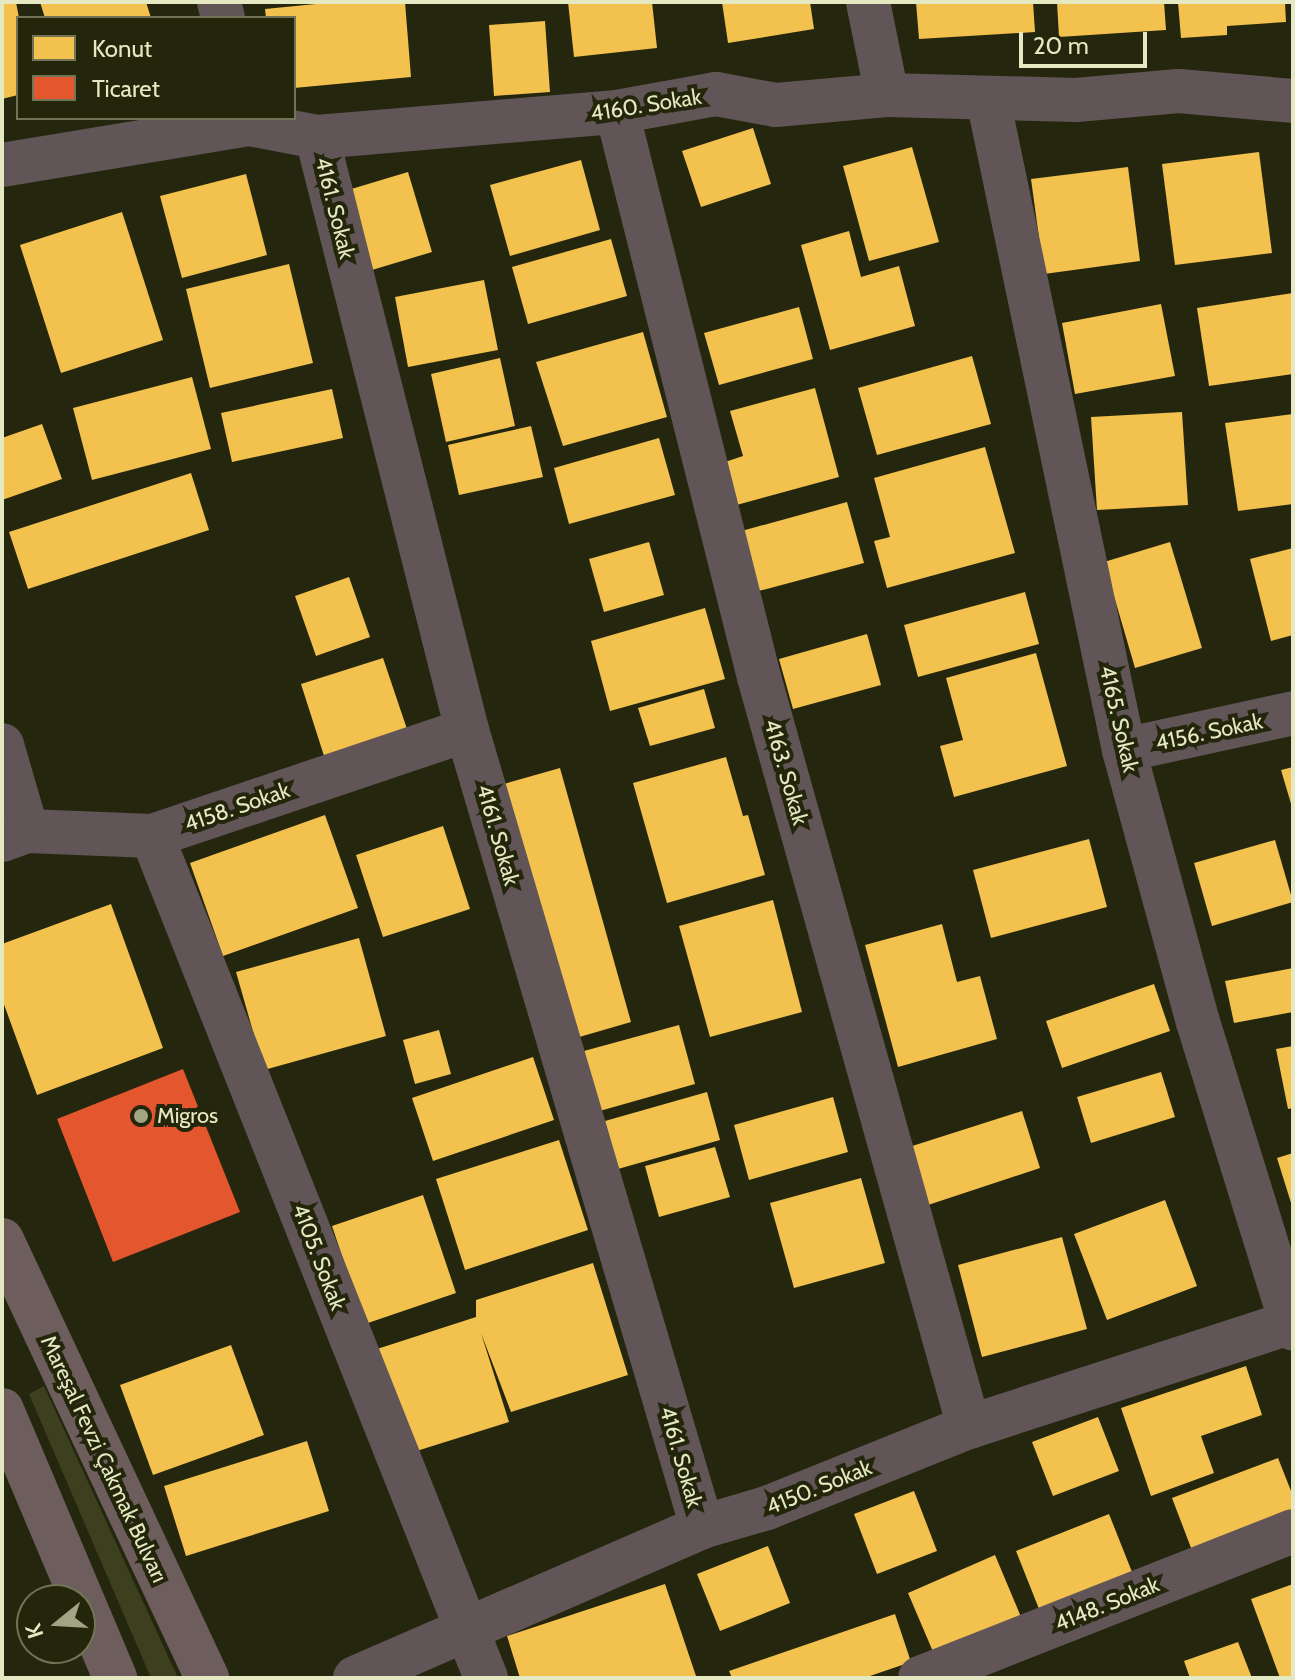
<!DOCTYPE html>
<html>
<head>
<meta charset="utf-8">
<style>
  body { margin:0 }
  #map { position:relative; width:1295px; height:1680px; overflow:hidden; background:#25260e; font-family:Cabin,sans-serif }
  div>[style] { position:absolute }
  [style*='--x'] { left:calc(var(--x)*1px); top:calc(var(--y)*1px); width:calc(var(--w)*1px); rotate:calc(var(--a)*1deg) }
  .green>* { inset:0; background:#3d401f }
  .homes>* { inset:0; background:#f2c14e }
  .shops>* { inset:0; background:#e4572e }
  .minor>* { height:44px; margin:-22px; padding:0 22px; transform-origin:22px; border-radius:22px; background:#615557 }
  .trunk>* { height:44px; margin:-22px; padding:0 22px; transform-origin:22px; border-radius:22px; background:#6d5e5d }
  .dots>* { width:22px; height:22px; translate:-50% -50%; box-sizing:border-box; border:4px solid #24260c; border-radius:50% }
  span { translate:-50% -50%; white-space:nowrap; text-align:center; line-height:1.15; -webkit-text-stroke:8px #24260c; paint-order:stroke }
  .street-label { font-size:22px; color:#e5e9c2 }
  .poi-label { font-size:22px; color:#e5e9c2 }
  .left { translate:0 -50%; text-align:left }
  .frame { position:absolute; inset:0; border:4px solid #e5e9c2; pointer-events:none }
  .legend { position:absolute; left:16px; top:16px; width:280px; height:104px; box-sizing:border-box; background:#24260c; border:2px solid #717455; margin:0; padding:10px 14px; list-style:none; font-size:24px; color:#e5e9c2 }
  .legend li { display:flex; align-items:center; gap:16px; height:40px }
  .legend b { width:40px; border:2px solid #717455 }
  .north { position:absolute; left:16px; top:1584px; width:80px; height:80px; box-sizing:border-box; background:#24260c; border:2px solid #717455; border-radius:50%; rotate:252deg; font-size:22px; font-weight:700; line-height:32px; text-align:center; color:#e5e9c2 }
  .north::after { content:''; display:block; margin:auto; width:28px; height:36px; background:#a2a583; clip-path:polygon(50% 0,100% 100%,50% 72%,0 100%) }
  .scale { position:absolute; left:1019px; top:32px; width:128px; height:36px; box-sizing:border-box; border:4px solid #e5e9c2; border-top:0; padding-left:10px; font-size:24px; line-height:28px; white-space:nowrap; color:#e5e9c2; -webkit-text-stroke:6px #24260c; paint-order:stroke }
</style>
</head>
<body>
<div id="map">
  <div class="green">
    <i style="clip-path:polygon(44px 1386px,178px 1678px,151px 1678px,29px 1394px)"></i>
  </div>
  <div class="homes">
    <i style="clip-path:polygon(2px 2px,16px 2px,19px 18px,18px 95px,2px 99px)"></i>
    <i style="clip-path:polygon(40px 2px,146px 2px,151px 18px,45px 18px)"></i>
    <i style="clip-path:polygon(336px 2px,405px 2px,411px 77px,294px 88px,294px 18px,266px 18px,265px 9px)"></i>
    <i style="clip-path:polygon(568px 2px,652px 2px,657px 48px,574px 57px)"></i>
    <i style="clip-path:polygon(722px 2px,810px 2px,814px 29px,728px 43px)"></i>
    <i style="clip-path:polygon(916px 2px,1033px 2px,1035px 32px,919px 39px)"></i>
    <i style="clip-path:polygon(1057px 2px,1164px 2px,1166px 30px,1059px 37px)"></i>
    <i style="clip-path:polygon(1178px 2px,1285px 2px,1286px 22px,1227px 26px,1227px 35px,1181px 38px)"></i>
    <i style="clip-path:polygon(545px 21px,550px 92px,494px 96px,489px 25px)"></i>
    <i style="clip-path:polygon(753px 128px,771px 184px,701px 207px,682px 151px)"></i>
    <i style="clip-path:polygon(912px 147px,939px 242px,869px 261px,843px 166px)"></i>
    <i style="clip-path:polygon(1259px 152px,1272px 253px,1175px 265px,1162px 164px)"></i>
    <i style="clip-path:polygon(581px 160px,600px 230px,510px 256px,490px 185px)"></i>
    <i style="clip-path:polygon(1128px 167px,1140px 261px,1044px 274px,1031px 179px)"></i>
    <i style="clip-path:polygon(408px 172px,432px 252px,372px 270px,348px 190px)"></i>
    <i style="clip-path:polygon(246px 174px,267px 255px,182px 278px,160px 196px)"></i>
    <i style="clip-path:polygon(122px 212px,163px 340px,61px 373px,20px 245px)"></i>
    <i style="clip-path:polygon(849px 231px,861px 277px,899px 266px,915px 326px,830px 350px,801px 245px)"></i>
    <i style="clip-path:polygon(611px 239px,627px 296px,528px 324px,512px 267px)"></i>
    <i style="clip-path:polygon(289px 264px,313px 363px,210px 388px,186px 289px)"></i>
    <i style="clip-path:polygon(484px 280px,498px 350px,408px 367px,395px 297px)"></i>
    <i style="clip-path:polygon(1293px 293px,1293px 374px,1209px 386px,1197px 308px)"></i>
    <i style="clip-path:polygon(1161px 304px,1175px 376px,1075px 394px,1062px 323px)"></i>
    <i style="clip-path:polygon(799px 307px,813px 359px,719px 385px,704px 333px)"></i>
    <i style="clip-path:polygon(643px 332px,667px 417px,563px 446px,536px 362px)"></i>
    <i style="clip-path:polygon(972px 356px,991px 424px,877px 455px,858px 388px)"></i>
    <i style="clip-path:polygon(500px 358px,515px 426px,446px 442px,431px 374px)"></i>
    <i style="clip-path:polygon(192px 377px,211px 449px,92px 480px,73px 408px)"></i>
    <i style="clip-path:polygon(815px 388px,839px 477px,733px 506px,722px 463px,743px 456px,730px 411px)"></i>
    <i style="clip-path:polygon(332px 389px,343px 438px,232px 462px,221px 413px)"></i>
    <i style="clip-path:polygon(1182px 412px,1188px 505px,1097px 510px,1091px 417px)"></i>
    <i style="clip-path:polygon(1293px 414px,1293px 504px,1238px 511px,1225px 423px)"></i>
    <i style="clip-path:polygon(42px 424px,62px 479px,2px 500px,2px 438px)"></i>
    <i style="clip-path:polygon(531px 426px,543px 477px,459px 495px,448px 445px)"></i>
    <i style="clip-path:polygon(659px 438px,675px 495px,569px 524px,554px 468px)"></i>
    <i style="clip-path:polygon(985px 447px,1015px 553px,887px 588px,874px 541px,890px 537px,874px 478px)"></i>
    <i style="clip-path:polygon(191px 473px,209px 530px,28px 589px,9px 532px)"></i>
    <i style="clip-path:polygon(847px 502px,864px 563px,755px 592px,738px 532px)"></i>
    <i style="clip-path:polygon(649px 542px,664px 595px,604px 612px,589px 559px)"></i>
    <i style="clip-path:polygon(1170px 542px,1202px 648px,1135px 668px,1104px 562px)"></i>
    <i style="clip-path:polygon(1293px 548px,1293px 635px,1271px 641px,1250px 559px)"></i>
    <i style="clip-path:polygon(349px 577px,370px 637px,316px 656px,295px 596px)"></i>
    <i style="clip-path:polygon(1025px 592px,1039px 644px,918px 677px,904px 625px)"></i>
    <i style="clip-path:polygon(705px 608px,725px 679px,610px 711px,591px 641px)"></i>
    <i style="clip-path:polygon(867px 634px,881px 685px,793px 709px,779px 659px)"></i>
    <i style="clip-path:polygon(1036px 653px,1067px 766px,954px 797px,940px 746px,963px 740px,946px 678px)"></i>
    <i style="clip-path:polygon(383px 658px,408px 732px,325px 759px,301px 684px)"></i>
    <i style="clip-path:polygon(704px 689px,715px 728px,650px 746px,638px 708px)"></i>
    <i style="clip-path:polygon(726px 757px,743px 816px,748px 815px,765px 875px,667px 903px,633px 783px)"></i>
    <i style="clip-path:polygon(1293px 767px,1293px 807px,1292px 807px,1281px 770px)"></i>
    <i style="clip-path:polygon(560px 768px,631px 1022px,569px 1040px,497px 786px)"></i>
    <i style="clip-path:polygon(325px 815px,358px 908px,223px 956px,190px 863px)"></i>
    <i style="clip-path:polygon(443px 826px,470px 909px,383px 937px,356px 855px)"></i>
    <i style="clip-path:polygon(1089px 839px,1107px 907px,991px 938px,973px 870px)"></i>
    <i style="clip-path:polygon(1275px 840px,1293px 902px,1212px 926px,1194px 863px)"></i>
    <i style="clip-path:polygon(773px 900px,802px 1012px,710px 1037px,679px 926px)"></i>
    <i style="clip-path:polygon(111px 904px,163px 1048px,37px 1095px,2px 999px,2px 944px)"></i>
    <i style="clip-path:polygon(942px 924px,957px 982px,980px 976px,997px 1039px,898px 1067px,865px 945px)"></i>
    <i style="clip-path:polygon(359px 938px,386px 1036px,264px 1070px,236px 972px)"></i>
    <i style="clip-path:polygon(1293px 968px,1293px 1012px,1234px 1023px,1225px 981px)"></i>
    <i style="clip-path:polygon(1154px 984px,1170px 1031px,1062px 1068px,1046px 1021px)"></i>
    <i style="clip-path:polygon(679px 1025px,695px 1084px,589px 1114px,573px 1054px)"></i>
    <i style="clip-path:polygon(439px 1030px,451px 1074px,415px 1084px,403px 1040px)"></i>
    <i style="clip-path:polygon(1293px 1046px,1293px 1108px,1288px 1109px,1276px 1049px)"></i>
    <i style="clip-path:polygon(533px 1057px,554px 1120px,433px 1161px,412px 1098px)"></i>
    <i style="clip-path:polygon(1161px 1072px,1175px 1117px,1091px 1143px,1077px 1097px)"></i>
    <i style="clip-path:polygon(707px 1092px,720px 1140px,618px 1169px,605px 1121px)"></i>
    <i style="clip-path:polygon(833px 1097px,848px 1152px,749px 1180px,734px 1125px)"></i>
    <i style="clip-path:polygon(1022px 1111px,1040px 1168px,925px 1206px,906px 1148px)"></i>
    <i style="clip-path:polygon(559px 1140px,588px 1230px,465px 1270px,436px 1179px)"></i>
    <i style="clip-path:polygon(715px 1147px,730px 1197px,659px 1217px,645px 1166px)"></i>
    <i style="clip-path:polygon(1293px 1153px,1293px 1206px,1292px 1206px,1277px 1158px)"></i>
    <i style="clip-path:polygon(861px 1178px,885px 1263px,794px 1288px,770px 1203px)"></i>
    <i style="clip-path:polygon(423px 1195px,456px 1293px,365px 1324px,332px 1226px)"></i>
    <i style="clip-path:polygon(1165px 1200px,1197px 1286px,1107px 1320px,1074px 1234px)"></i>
    <i style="clip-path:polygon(1062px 1237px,1087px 1329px,982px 1357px,958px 1265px)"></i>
    <i style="clip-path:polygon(593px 1263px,628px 1375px,511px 1412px,481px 1333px,509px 1422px,407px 1454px,374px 1350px,476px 1317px,476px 1300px)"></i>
    <i style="clip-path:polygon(231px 1345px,264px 1435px,153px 1475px,120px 1385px)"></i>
    <i style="clip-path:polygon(1246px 1366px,1262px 1415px,1201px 1436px,1214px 1473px,1151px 1496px,1121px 1408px)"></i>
    <i style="clip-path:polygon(1098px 1417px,1119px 1471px,1053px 1496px,1032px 1442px)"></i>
    <i style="clip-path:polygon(307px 1441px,329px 1511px,186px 1556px,164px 1486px)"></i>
    <i style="clip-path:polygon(1278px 1458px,1293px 1496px,1293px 1515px,1193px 1553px,1172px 1498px)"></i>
    <i style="clip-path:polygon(914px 1491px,937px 1551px,877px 1574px,854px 1514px)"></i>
    <i style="clip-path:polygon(1109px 1514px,1134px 1577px,1041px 1614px,1016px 1551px)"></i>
    <i style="clip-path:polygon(768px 1546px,790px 1603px,720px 1631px,697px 1574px)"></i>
    <i style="clip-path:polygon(995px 1555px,1021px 1617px,934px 1654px,908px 1593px)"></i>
    <i style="clip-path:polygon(665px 1584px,696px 1676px,520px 1678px,507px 1636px)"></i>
    <i style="clip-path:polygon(1293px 1584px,1293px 1678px,1280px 1678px,1251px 1599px)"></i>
    <i style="clip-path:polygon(895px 1614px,911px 1662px,864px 1678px,732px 1678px,729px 1671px)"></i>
    <i style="clip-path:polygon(1238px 1642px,1252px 1678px,1190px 1678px,1184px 1661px)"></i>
  </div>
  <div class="shops">
    <i style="clip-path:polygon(183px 1069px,240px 1212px,113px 1262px,57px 1119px)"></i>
  </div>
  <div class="minor">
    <i style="--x:219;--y:2;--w:16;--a:76"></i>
    <i style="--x:868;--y:2;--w:95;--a:78.5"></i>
    <i style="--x:988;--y:99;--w:665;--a:78.2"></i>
    <i style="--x:1124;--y:750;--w:282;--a:74.8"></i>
    <i style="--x:1198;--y:1022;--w:321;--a:72.8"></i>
    <i style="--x:617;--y:112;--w:583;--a:75.89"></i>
    <i style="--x:759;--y:677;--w:779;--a:74.36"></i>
    <i style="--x:317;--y:137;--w:612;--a:75.8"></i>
    <i style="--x:467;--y:730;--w:831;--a:73.57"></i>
    <i style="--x:2;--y:165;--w:250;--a:-9.4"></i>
    <i style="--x:249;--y:124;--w:69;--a:10.8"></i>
    <i style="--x:317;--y:137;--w:301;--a:-4.8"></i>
    <i style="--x:617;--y:112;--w:101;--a:-10.3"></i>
    <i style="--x:716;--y:94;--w:61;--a:10.4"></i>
    <i style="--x:776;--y:105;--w:111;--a:-5.1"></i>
    <i style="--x:887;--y:95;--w:189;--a:1.5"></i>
    <i style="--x:1076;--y:100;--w:103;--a:-5"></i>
    <i style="--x:1179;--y:91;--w:114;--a:5"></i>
    <i style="--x:2;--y:745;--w:90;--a:73.8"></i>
    <i style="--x:1124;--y:750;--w:173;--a:-12.3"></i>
    <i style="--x:152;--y:836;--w:906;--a:68.36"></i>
    <i style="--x:2;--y:840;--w:27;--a:-20"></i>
    <i style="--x:27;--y:831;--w:125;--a:2.3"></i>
    <i style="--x:152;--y:836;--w:332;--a:-18.6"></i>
    <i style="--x:355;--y:1678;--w:378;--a:-23.5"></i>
    <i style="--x:702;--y:1527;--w:68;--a:-16.3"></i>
    <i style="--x:767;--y:1508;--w:218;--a:-21.9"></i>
    <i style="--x:969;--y:1427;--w:341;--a:-18"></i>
    <i style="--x:920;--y:1678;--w:401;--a:-21.5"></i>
  </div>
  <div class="trunk">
    <i style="--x:2;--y:1240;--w:484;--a:64.9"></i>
    <i style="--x:2;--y:1410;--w:291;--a:67.1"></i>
  </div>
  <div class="dots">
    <i style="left:141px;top:1116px;background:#a2a583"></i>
  </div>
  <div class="street-label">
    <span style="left:646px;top:105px;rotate:-9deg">4160. Sokak</span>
    <span style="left:335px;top:208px;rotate:76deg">4161. Sokak</span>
    <span style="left:1119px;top:719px;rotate:77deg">4165. Sokak</span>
    <span style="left:1209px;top:732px;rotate:-12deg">4156. Sokak</span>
    <span style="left:786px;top:772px;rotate:74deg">4163. Sokak</span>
    <span style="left:237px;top:807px;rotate:-19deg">4158. Sokak</span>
    <span style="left:498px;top:835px;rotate:74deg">4161. Sokak</span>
    <span style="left:319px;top:1257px;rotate:69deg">4105. Sokak</span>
    <span style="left:681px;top:1457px;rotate:74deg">4161. Sokak</span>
    <span style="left:104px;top:1459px;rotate:65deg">Mareşal Fevzi Çakmak Bulvarı</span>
    <span style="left:819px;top:1487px;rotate:-22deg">4150. Sokak</span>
    <span style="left:1107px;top:1604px;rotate:-22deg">4148. Sokak</span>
  </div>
  <div class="poi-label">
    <span class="left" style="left:157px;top:1116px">Migros</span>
  </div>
  <div class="frame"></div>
  <ul class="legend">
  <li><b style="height:22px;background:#f2c14e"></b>Konut</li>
  <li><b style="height:22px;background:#e4572e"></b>Ticaret</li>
  </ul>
  <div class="north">K</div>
  <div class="scale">20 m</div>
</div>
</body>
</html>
